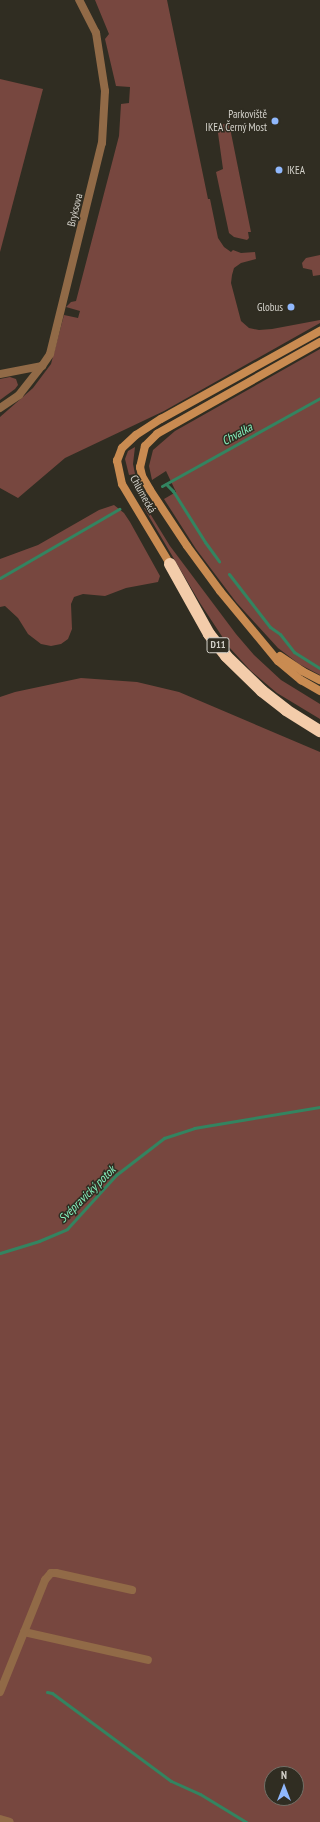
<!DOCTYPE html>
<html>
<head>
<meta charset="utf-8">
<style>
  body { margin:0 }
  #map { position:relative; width:320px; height:1822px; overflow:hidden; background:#302d22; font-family:"PT Sans Narrow",sans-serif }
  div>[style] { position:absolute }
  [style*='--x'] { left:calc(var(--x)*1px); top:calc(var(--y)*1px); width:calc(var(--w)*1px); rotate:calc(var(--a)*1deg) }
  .green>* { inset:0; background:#77473f }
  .stream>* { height:3px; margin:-1.5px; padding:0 1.5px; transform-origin:1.5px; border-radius:1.5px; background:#338460 }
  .street>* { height:8px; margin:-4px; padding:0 4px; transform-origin:4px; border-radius:4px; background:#916a47 }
  .secondary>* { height:8px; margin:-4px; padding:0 4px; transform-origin:4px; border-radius:4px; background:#c98b51 }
  .highway>* { height:12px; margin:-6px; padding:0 6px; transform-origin:6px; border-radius:6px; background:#f3ccaa }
  .dots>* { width:11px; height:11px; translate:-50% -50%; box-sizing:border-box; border:2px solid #302d22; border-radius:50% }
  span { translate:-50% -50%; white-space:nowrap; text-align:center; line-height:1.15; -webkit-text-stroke:3px #302d22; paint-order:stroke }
  .shield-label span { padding:1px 3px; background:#302d22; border:1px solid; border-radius:3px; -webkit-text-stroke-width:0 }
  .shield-label { font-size:10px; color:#d4d2cb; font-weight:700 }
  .poi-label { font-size:11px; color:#d4d2cb }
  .right { translate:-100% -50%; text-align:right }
  .left { translate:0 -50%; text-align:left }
  .street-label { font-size:11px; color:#d4d2cb }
  .water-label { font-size:12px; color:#85f3bf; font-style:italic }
  .north { position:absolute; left:264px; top:1766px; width:40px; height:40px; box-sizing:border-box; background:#302d22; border:1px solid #726f66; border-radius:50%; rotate:0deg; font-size:11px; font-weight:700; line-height:16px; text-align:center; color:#d4d2cb }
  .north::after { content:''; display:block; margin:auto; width:14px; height:18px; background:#90b8fd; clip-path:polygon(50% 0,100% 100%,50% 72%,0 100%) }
</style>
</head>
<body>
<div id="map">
  <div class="green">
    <i style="clip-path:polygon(95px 0,167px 0,208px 199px,210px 199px,218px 238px,224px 247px,231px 252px,233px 250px,241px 253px,255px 252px,256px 259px,241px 263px,234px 268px,232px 275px,231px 283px,241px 321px,249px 328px,259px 330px,272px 329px,320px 320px,320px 323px,164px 411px,65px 458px,18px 498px,0 488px,0 417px,33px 388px,51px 364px,64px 315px,78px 318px,80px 311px,66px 307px,71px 302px,76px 301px,119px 136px,121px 104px,129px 103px,130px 87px,116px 86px,105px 39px,109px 34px)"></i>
    <i style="clip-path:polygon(0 79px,43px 89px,0 252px)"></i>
    <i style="clip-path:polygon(229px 123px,251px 232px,248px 232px,249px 238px,247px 240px,234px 237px,229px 233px,216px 172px,223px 169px,217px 126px)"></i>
    <i style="clip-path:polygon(320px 255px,320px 275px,313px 276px,312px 270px,303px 268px,302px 263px,306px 258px)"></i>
    <i style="clip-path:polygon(320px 349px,320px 675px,299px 664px,278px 648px,236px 602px,196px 549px,164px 499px,176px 492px,166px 471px,152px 480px,149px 466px,153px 450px,175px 431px)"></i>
    <i style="clip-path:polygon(10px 377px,16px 379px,18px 385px,15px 389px,0 400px,0 379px)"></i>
    <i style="clip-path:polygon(135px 447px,133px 464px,135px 474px,129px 475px,125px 459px,128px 451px)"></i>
    <i style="clip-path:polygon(114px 505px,124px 513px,130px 522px,160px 576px,158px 582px,126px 588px,105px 596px,83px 594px,74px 597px,71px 604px,72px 629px,68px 639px,61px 644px,51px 646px,41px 644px,28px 634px,18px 618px,5px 606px,0 607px,0 559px,38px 545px,99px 510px)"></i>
    <i style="clip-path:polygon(146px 507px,170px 546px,236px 634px,254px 655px,281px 680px,320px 704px,320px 719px,277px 693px,251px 671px,229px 647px,200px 603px,144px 508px)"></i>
    <i style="clip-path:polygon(evenodd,81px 678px,137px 682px,179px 692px,320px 752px,320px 1822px,0 1822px,0 697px,15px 692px,81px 678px,272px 1774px,296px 1774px,296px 1798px,272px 1798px,272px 1774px)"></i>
  </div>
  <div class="stream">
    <i style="--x:166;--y:484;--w:10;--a:45"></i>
    <i style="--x:173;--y:491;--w:60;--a:57.9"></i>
    <i style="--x:205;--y:542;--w:24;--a:54"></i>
    <i style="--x:162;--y:486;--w:181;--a:-29.1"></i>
    <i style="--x:229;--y:574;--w:67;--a:52.3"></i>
    <i style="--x:270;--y:627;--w:12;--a:35"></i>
    <i style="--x:280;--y:634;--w:23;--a:52"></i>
    <i style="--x:294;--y:652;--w:31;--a:32"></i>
    <i style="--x:0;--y:578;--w:138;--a:-30.1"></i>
    <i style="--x:0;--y:1253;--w:41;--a:-17.1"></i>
    <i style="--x:39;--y:1241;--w:30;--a:-23"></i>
    <i style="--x:67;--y:1229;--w:73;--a:-47.8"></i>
    <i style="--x:116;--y:1175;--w:61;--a:-37.6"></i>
    <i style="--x:164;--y:1138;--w:32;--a:-18"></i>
    <i style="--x:194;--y:1128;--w:128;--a:-9.5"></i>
    <i style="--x:47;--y:1692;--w:5;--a:11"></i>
    <i style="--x:52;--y:1693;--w:148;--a:36.5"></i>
    <i style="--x:171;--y:1781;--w:32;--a:24"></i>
    <i style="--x:200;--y:1794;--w:54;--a:31.3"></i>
  </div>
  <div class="street">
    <i style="--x:0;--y:374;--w:43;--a:-10.8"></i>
    <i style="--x:0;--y:408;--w:23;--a:-34"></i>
    <i style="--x:19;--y:395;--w:37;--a:-52"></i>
    <i style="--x:42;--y:366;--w:14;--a:-56"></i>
    <i style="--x:50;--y:354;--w:217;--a:-76.2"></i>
    <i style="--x:102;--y:143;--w:52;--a:-86.7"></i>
    <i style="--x:105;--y:91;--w:59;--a:-98.8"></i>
    <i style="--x:96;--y:33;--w:37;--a:-117"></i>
    <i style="--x:24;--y:1632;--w:127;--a:12.7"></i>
    <i style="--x:0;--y:1692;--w:121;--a:-68.1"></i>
    <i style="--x:45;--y:1580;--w:9;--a:-49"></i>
    <i style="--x:51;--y:1573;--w:5;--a:0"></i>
    <i style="--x:56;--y:1573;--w:78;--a:12.6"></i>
    <i style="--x:0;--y:1819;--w:10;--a:17"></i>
  </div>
  <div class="secondary">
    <i style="--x:320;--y:342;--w:187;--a:150.6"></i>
    <i style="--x:157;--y:434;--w:17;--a:135"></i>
    <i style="--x:145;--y:446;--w:22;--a:103"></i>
    <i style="--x:140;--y:467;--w:9;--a:77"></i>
    <i style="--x:142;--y:476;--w:16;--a:60"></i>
    <i style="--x:150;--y:490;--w:67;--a:56.5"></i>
    <i style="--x:187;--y:546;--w:56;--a:53.7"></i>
    <i style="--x:220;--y:591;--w:91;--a:50.4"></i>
    <i style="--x:278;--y:661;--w:30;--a:40"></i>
    <i style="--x:301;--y:680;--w:22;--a:30"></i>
    <i style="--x:170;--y:564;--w:93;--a:-121"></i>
    <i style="--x:122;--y:484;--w:24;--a:-102"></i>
    <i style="--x:117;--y:461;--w:14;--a:-69"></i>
    <i style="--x:122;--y:448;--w:19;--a:-43"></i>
    <i style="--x:136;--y:435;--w:30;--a:-33"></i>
    <i style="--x:161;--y:419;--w:182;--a:-29"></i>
    <i style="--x:280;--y:656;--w:27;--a:34"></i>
    <i style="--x:302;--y:671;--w:20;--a:27"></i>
  </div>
  <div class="highway">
    <i style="--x:170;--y:564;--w:80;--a:60.9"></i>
    <i style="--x:209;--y:634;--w:28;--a:52"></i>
    <i style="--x:226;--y:656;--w:50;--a:44.2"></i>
    <i style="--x:262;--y:691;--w:31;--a:38"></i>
    <i style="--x:286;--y:710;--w:40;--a:32"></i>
  </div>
  <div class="dots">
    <i style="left:275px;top:121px;background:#90b8fd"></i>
    <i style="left:279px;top:170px;background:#90b8fd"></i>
    <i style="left:291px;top:307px;background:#90b8fd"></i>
  </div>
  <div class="shield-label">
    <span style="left:218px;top:645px">D11</span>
  </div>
  <div class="poi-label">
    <span class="right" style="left:267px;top:121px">Parkoviště<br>IKEA Černý Most</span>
    <span class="left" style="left:287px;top:170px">IKEA</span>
    <span class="right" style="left:283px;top:307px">Globus</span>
  </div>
  <div class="street-label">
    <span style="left:75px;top:210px;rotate:-76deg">Bryksova</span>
    <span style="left:143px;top:494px;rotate:61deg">Chlumecká</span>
  </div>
  <div class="water-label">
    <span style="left:237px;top:434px;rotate:-29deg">Chvalka</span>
    <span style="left:87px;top:1194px;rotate:-45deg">Svépravický potok</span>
  </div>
  <div class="north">N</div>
</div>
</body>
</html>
